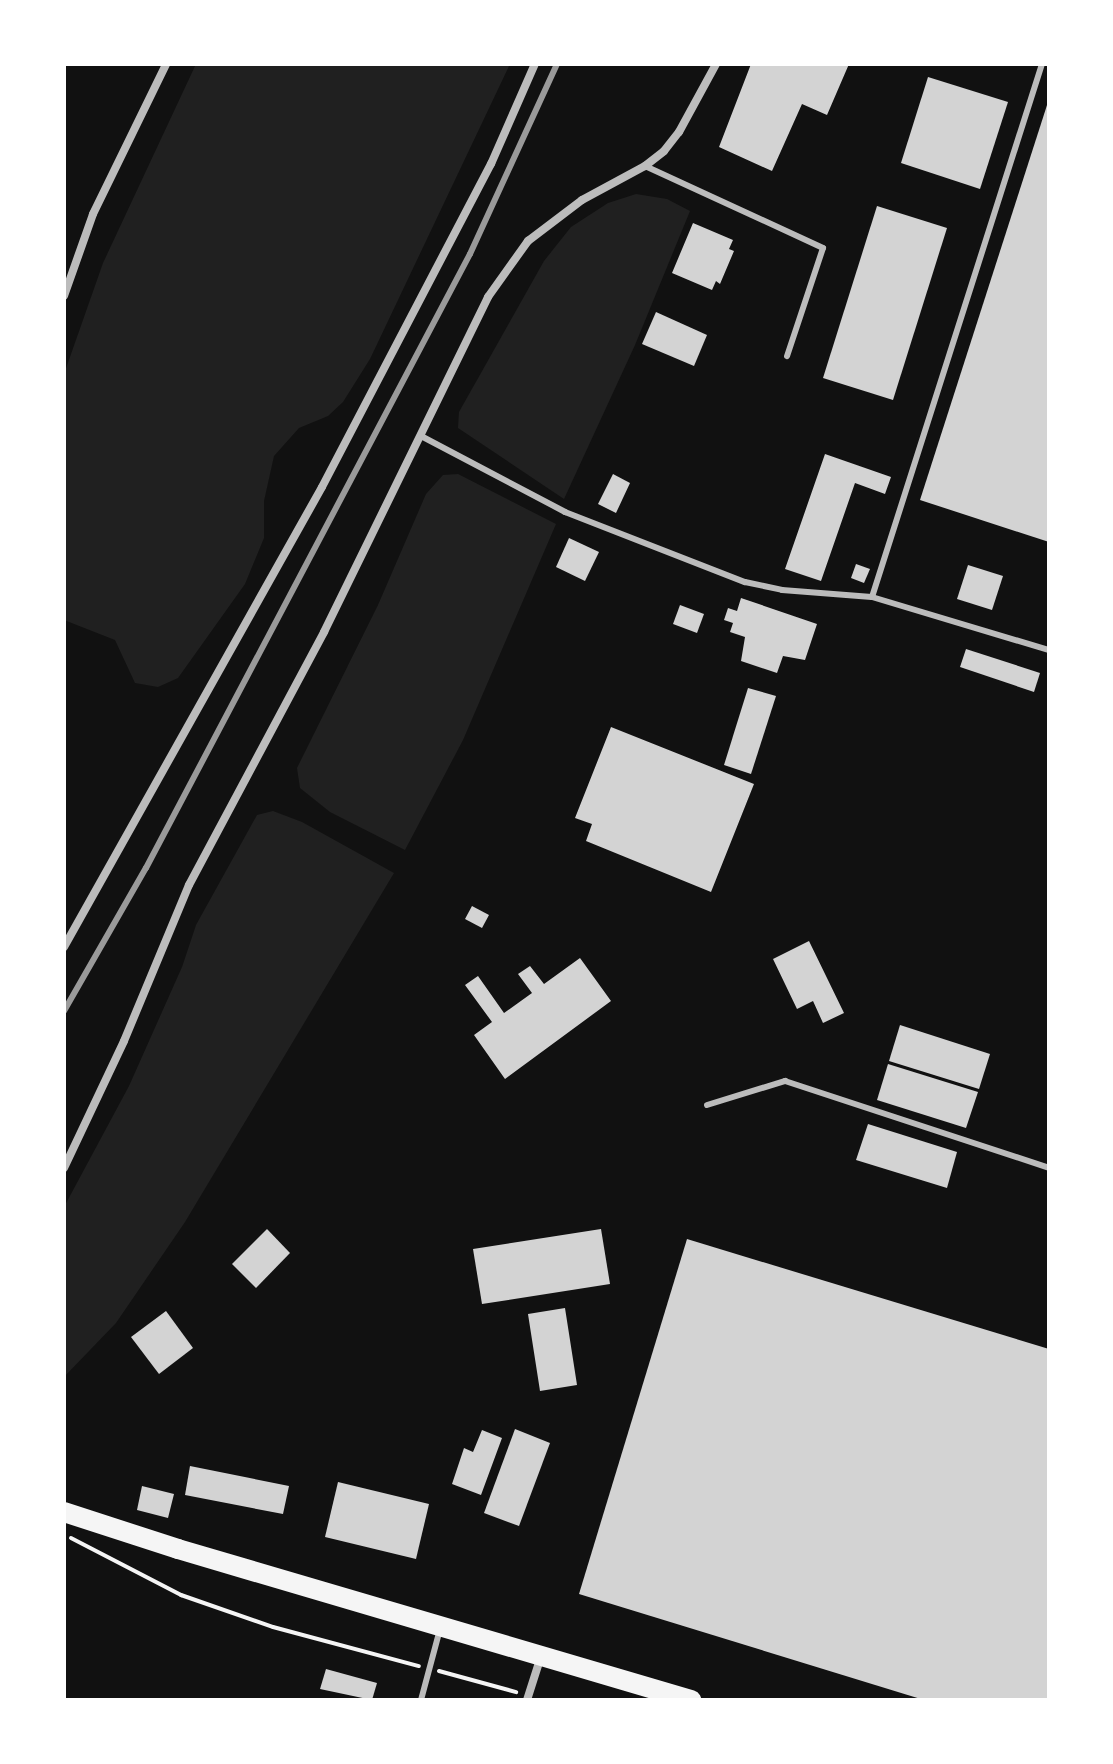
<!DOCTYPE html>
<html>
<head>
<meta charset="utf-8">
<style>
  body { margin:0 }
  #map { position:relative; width:1113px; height:1764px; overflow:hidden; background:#111; font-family:Lora,serif }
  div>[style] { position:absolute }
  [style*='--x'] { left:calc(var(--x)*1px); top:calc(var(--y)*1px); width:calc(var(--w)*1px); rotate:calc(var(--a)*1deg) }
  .green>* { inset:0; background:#202020 }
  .building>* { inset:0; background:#d3d3d3 }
  .path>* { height:4px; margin:-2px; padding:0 2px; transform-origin:2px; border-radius:2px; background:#f5f5f5 }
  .service>* { height:6px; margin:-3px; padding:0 3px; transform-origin:3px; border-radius:3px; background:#bcbcbc }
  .minor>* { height:8px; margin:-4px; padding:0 4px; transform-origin:4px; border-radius:4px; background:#bcbcbc }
  .primary>* { height:20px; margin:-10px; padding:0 10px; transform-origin:10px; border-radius:10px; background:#f5f5f5 }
  .rail>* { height:6px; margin:-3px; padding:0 3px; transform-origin:3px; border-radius:3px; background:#9a9a9a }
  span { translate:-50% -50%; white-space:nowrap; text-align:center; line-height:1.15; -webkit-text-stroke:6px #fff; paint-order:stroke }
  .frame { position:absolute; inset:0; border:66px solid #fff; pointer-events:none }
</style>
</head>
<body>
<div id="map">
  <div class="green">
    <i style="clip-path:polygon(196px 64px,510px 64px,370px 359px,343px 402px,328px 416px,299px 428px,274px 456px,264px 501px,264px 538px,245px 584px,178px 678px,158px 687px,135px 683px,115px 640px,64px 620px,64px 374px,103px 263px)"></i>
    <i style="clip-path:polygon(636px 194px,667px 199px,690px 211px,635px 345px,564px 499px,458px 428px,459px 412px,544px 261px,571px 227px,608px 203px)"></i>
    <i style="clip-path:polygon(458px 474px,556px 524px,463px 740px,405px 850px,330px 812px,300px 788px,297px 768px,378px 605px,426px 494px,443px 475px)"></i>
    <i style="clip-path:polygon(273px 811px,302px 822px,394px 873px,185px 1222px,116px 1323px,64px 1377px,64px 1207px,129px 1086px,182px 967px,196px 925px,257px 815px)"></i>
  </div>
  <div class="building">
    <i style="clip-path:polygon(751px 64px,849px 64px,827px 115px,802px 104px,772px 171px,719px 147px)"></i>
    <i style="clip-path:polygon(928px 77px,1008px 102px,980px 189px,901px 163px)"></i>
    <i style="clip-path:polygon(1048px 102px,1049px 102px,1049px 542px,920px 500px)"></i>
    <i style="clip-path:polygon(877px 206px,947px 228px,893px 400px,823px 378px)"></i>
    <i style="clip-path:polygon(693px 223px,733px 240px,729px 249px,734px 251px,720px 284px,716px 281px,712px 290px,672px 273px)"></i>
    <i style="clip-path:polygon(656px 312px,707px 335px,694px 366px,642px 344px)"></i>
    <i style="clip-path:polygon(825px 454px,891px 477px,885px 494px,855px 483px,821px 581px,785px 569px)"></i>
    <i style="clip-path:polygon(613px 474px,630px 483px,616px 513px,598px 504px)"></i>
    <i style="clip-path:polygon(569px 538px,599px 552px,585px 581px,556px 567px)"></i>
    <i style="clip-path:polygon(856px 564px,870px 569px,864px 583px,851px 578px)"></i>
    <i style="clip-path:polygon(968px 565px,1003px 576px,992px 610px,957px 599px)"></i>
    <i style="clip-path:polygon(741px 598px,817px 624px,805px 660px,783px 656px,777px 673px,741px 661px,745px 637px,730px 632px,733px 623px,724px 620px,728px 608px,737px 611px)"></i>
    <i style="clip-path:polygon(680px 605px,704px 614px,697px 633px,673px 624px)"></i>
    <i style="clip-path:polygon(966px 649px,1040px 673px,1034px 692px,960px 667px)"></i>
    <i style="clip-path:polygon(748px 688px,776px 696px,751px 774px,724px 765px)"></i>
    <i style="clip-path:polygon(611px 727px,754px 784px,711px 892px,586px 841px,592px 824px,575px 818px)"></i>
    <i style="clip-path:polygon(472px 906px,489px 915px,482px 928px,465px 919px)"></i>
    <i style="clip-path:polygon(809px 941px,844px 1013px,823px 1023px,813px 1001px,797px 1009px,773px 959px)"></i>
    <i style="clip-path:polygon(580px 958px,611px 1001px,505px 1079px,474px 1035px,492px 1022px,465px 985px,478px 976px,504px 1013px,532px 993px,518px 974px,530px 966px,544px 984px)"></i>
    <i style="clip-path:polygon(900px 1025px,990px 1054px,979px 1089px,889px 1061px)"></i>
    <i style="clip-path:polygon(888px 1064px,978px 1092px,966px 1128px,877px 1100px)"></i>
    <i style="clip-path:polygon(868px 1124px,957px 1152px,947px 1188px,856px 1160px)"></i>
    <i style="clip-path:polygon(267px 1229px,290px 1253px,256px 1288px,232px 1264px)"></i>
    <i style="clip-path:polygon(601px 1229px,610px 1284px,482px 1304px,473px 1249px)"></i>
    <i style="clip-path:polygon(687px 1239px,1049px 1349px,1049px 1700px,924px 1700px,579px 1594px)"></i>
    <i style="clip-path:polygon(565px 1308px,577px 1385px,540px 1391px,528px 1314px)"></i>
    <i style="clip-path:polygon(166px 1311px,193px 1348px,159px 1374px,131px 1337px)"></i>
    <i style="clip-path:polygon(515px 1429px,550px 1443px,519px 1526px,484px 1513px)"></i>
    <i style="clip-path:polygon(482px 1430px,502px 1438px,481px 1495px,452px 1484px,464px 1448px,473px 1452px)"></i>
    <i style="clip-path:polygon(190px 1466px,289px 1486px,283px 1514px,185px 1495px)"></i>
    <i style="clip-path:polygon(338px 1482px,429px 1504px,416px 1559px,325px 1537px)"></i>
    <i style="clip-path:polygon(142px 1486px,174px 1494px,168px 1518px,137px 1510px)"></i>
    <i style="clip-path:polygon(326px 1669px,377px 1683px,372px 1700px,320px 1689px)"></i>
  </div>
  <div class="path">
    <i style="--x:71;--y:1538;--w:124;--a:27.4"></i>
    <i style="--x:181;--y:1595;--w:97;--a:19.2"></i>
    <i style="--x:273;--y:1627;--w:151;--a:15"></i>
    <i style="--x:439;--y:1671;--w:80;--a:15.3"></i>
  </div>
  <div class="service">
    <i style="--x:645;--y:166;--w:196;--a:24.7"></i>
    <i style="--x:823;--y:248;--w:114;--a:108.4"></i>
    <i style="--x:421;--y:436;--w:163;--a:27.8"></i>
    <i style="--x:565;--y:512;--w:193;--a:21.3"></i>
    <i style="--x:745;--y:582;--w:38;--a:12"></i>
    <i style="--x:782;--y:590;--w:90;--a:4.4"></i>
    <i style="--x:872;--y:597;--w:185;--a:16.7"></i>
    <i style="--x:872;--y:597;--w:559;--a:-72.31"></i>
    <i style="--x:707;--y:1105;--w:82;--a:-17.1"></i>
    <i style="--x:785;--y:1081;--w:278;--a:18.2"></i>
    <i style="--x:421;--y:1700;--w:73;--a:-75"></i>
  </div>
  <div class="minor">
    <i style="--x:64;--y:296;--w:87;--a:-70.5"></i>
    <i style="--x:93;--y:214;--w:167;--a:-64"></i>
    <i style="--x:64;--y:947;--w:527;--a:-60.71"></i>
    <i style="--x:322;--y:487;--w:365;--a:-62.4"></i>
    <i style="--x:491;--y:164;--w:109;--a:-66.3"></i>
    <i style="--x:64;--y:1168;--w:140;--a:-64.7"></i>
    <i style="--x:124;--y:1041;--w:169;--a:-67.4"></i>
    <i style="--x:189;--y:885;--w:287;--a:-61.9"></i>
    <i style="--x:324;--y:632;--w:373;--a:-63.9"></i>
    <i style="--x:488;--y:297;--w:69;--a:-54.5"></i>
    <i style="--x:528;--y:241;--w:68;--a:-37.2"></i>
    <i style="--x:582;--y:200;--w:72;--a:-28.4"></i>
    <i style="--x:645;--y:166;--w:24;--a:-38"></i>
    <i style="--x:664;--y:151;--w:24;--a:-52"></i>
    <i style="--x:679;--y:132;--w:77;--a:-61.4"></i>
    <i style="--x:527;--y:1700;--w:46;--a:-72.3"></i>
  </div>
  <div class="primary">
    <i style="--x:64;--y:1512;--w:120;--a:18"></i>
    <i style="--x:178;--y:1549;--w:535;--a:16.4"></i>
  </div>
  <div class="rail">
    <i style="--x:64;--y:1011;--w:165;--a:-60.2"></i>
    <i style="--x:146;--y:868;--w:694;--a:-62.18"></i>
    <i style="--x:470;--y:254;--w:209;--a:-65.4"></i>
  </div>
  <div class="frame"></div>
</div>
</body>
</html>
